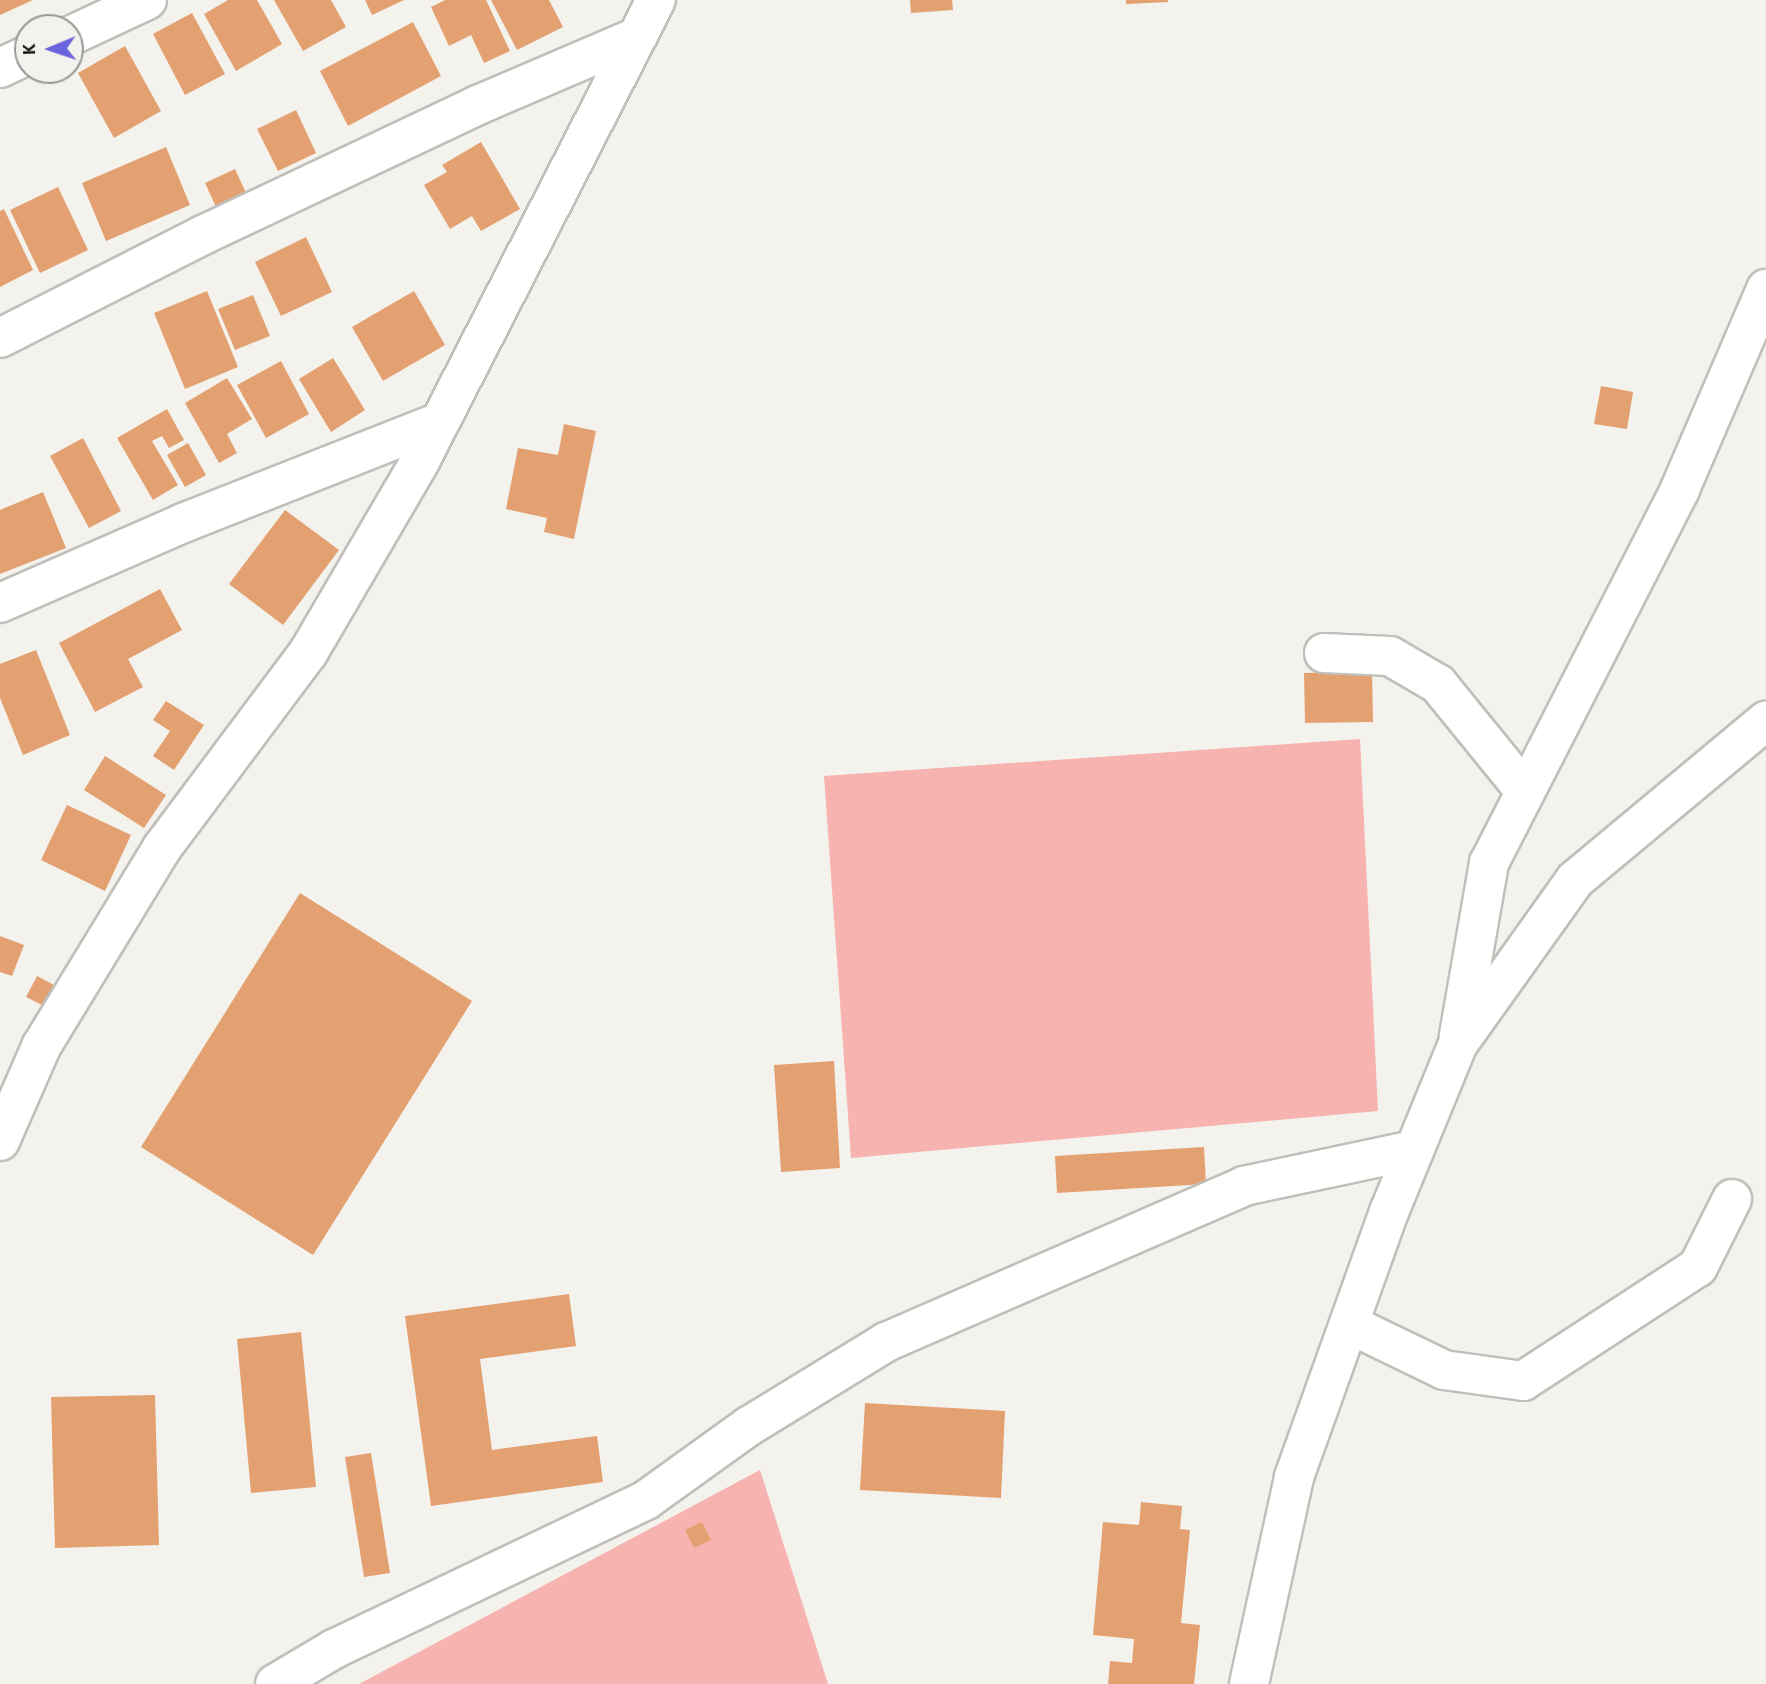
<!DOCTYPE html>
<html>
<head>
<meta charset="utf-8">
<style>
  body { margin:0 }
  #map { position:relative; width:1766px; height:1684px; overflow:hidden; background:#f4f2ed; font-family:"Alegreya Sans",sans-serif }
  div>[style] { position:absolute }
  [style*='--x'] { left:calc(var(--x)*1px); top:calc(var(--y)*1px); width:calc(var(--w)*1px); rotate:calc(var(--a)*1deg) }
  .green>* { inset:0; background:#f6b3af }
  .building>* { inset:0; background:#e3a171 }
  .roads { filter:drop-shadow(2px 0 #c0bfba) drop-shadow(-2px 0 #c0bfba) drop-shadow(0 2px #c0bfba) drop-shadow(0 -2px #c0bfba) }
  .minor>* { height:38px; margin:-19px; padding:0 19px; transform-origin:19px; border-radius:19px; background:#fff }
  span { translate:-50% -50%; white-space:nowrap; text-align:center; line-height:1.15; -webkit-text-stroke:6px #f4f2ed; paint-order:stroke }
  .north { position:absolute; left:14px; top:14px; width:70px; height:70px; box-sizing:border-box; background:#f4f2ed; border:2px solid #989693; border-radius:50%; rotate:268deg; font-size:19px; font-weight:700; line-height:28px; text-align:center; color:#0d0c0b }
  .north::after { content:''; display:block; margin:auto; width:24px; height:32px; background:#6c64de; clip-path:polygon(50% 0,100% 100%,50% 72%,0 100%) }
</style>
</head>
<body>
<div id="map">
  <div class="green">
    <i style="clip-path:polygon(1360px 739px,1378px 1111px,851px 1158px,824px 776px)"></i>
    <i style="clip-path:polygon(760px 1470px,828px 1684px,359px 1684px)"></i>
  </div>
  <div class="building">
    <i style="clip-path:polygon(0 0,33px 0,0 15px)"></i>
    <i style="clip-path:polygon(228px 0,257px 0,282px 44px,236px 71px,204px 14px)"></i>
    <i style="clip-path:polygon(274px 0,331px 0,346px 27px,303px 51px)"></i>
    <i style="clip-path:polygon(365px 0,404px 0,372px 15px)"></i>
    <i style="clip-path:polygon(445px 0,486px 0,510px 51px,484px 63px,471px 35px,449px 46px,431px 7px)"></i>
    <i style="clip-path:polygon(491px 0,549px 0,563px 27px,517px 50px)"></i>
    <i style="clip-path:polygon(910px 0,952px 0,953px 10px,911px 13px)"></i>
    <i style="clip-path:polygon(1126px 0,1168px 0,1168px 2px,1126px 4px)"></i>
    <i style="clip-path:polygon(192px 13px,225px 74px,185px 95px,153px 34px)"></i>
    <i style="clip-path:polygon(413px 22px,441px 76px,348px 126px,320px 71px)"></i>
    <i style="clip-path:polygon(125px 46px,161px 111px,114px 138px,78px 73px)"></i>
    <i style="clip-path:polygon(296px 110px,316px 153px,278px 171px,257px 129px)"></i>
    <i style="clip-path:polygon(481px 142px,520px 209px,481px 231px,472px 216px,450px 229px,424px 185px,447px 172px,442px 165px)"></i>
    <i style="clip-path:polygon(166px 147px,190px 205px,106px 241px,82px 183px)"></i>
    <i style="clip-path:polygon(235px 169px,247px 195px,217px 209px,205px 183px)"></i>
    <i style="clip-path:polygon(58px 187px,88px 250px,40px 273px,10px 210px)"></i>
    <i style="clip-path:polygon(4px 209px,33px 270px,0 287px,0 211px)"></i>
    <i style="clip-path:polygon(306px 237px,332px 292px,281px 316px,255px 262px)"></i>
    <i style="clip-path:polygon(207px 291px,238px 367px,185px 389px,154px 313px)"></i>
    <i style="clip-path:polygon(414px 291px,445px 345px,383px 381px,352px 327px)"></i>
    <i style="clip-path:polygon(253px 295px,270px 336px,235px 350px,218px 309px)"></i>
    <i style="clip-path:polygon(333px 358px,365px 410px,331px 432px,299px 379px)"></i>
    <i style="clip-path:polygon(281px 361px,309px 414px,266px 438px,237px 385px)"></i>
    <i style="clip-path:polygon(227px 378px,252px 419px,227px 434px,237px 453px,219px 463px,185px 403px)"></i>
    <i style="clip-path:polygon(1601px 386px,1633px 392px,1627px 429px,1594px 424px)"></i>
    <i style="clip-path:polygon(167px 409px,184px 440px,169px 448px,162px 436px,152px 441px,178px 485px,153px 500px,117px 438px)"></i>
    <i style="clip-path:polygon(564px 424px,596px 431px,574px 539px,544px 532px,547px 518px,506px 509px,518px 448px,558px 455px)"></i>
    <i style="clip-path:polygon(83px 438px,121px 511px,89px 528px,50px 456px)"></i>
    <i style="clip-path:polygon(188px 443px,206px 475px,185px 487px,167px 455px)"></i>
    <i style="clip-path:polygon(43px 492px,66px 548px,0 574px,0 510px)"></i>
    <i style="clip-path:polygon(285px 510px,339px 550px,283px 625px,229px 584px)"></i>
    <i style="clip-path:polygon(160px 589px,182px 630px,128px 659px,143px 687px,95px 712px,59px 643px)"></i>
    <i style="clip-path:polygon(36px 650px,70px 735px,23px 755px,0 698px,0 664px)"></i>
    <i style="clip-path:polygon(1372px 671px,1373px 722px,1305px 723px,1304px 673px)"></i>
    <i style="clip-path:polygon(166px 701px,204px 725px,174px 770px,153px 756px,170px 731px,153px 720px)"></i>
    <i style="clip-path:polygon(105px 756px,166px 795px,144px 828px,84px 790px)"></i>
    <i style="clip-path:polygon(67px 805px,131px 835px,105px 891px,41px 860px)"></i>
    <i style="clip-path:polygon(300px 893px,472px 1001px,313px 1255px,141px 1147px)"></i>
    <i style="clip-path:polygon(0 936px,24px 945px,12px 976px,0 972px)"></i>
    <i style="clip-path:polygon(37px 976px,56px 986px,46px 1007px,26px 997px)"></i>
    <i style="clip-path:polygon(834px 1061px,840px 1168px,781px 1172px,774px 1065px)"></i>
    <i style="clip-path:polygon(1204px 1147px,1206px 1184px,1057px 1193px,1055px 1156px)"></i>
    <i style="clip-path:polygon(569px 1294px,576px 1346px,480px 1359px,492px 1450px,597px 1436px,603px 1482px,431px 1506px,405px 1316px)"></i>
    <i style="clip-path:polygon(301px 1332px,316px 1487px,251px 1493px,237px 1339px)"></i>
    <i style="clip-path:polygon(155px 1395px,159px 1545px,55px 1548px,51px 1397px)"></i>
    <i style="clip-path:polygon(865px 1403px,1005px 1411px,1001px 1498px,860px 1490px)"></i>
    <i style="clip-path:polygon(371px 1453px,390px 1573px,364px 1577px,345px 1457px)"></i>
    <i style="clip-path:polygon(1141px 1502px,1182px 1506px,1180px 1529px,1190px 1530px,1181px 1623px,1200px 1625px,1194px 1684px,1108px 1684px,1110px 1661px,1132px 1663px,1134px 1639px,1093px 1635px,1103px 1522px,1139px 1525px)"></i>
    <i style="clip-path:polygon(702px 1522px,711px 1540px,694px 1548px,685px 1530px)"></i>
  </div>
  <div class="roads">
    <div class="minor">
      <i style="--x:70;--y:36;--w:85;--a:-25.1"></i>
      <i style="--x:0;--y:68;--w:31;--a:-25"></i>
      <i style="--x:0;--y:338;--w:228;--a:-26.9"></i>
      <i style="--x:203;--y:235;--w:304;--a:-25.3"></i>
      <i style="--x:478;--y:105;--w:173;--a:-23.2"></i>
      <i style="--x:0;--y:603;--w:200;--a:-23.6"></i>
      <i style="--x:183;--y:523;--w:276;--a:-21.5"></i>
      <i style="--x:1324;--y:653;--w:66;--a:2.6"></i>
      <i style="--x:1390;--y:656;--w:56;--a:30.3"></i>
      <i style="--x:1438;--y:684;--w:138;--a:50.9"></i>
      <i style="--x:1459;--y:1035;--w:175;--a:-80.1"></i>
      <i style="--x:1489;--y:863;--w:420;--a:-62.9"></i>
      <i style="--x:1680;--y:489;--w:218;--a:-66.7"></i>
      <i style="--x:0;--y:1141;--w:103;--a:-66.4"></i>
      <i style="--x:41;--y:1047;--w:233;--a:-58.7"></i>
      <i style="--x:162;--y:848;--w:244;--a:-53.2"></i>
      <i style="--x:308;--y:653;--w:218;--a:-59.7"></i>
      <i style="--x:418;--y:465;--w:522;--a:-62.9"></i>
      <i style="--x:1349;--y:1324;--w:106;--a:25.8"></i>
      <i style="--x:1444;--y:1370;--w:80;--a:7.9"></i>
      <i style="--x:1523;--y:1381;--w:209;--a:-33.1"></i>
      <i style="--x:1698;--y:1267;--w:76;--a:-63.4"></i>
      <i style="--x:275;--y:1684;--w:69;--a:-30.7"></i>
      <i style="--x:334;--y:1649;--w:346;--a:-25.5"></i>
      <i style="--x:646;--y:1500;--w:127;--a:-35.7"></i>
      <i style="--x:749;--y:1426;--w:161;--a:-31.5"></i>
      <i style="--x:886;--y:1342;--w:391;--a:-23.5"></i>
      <i style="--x:1244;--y:1186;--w:174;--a:-12"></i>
      <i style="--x:1249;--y:1684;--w:212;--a:-77.7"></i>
      <i style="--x:1294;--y:1477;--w:282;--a:-70.3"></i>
      <i style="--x:1389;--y:1212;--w:182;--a:-67.7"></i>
      <i style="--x:1458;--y:1044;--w:201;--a:-54.5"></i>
      <i style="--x:1575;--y:880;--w:249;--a:-39.8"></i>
    </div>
  </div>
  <div class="north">K</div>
</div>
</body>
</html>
